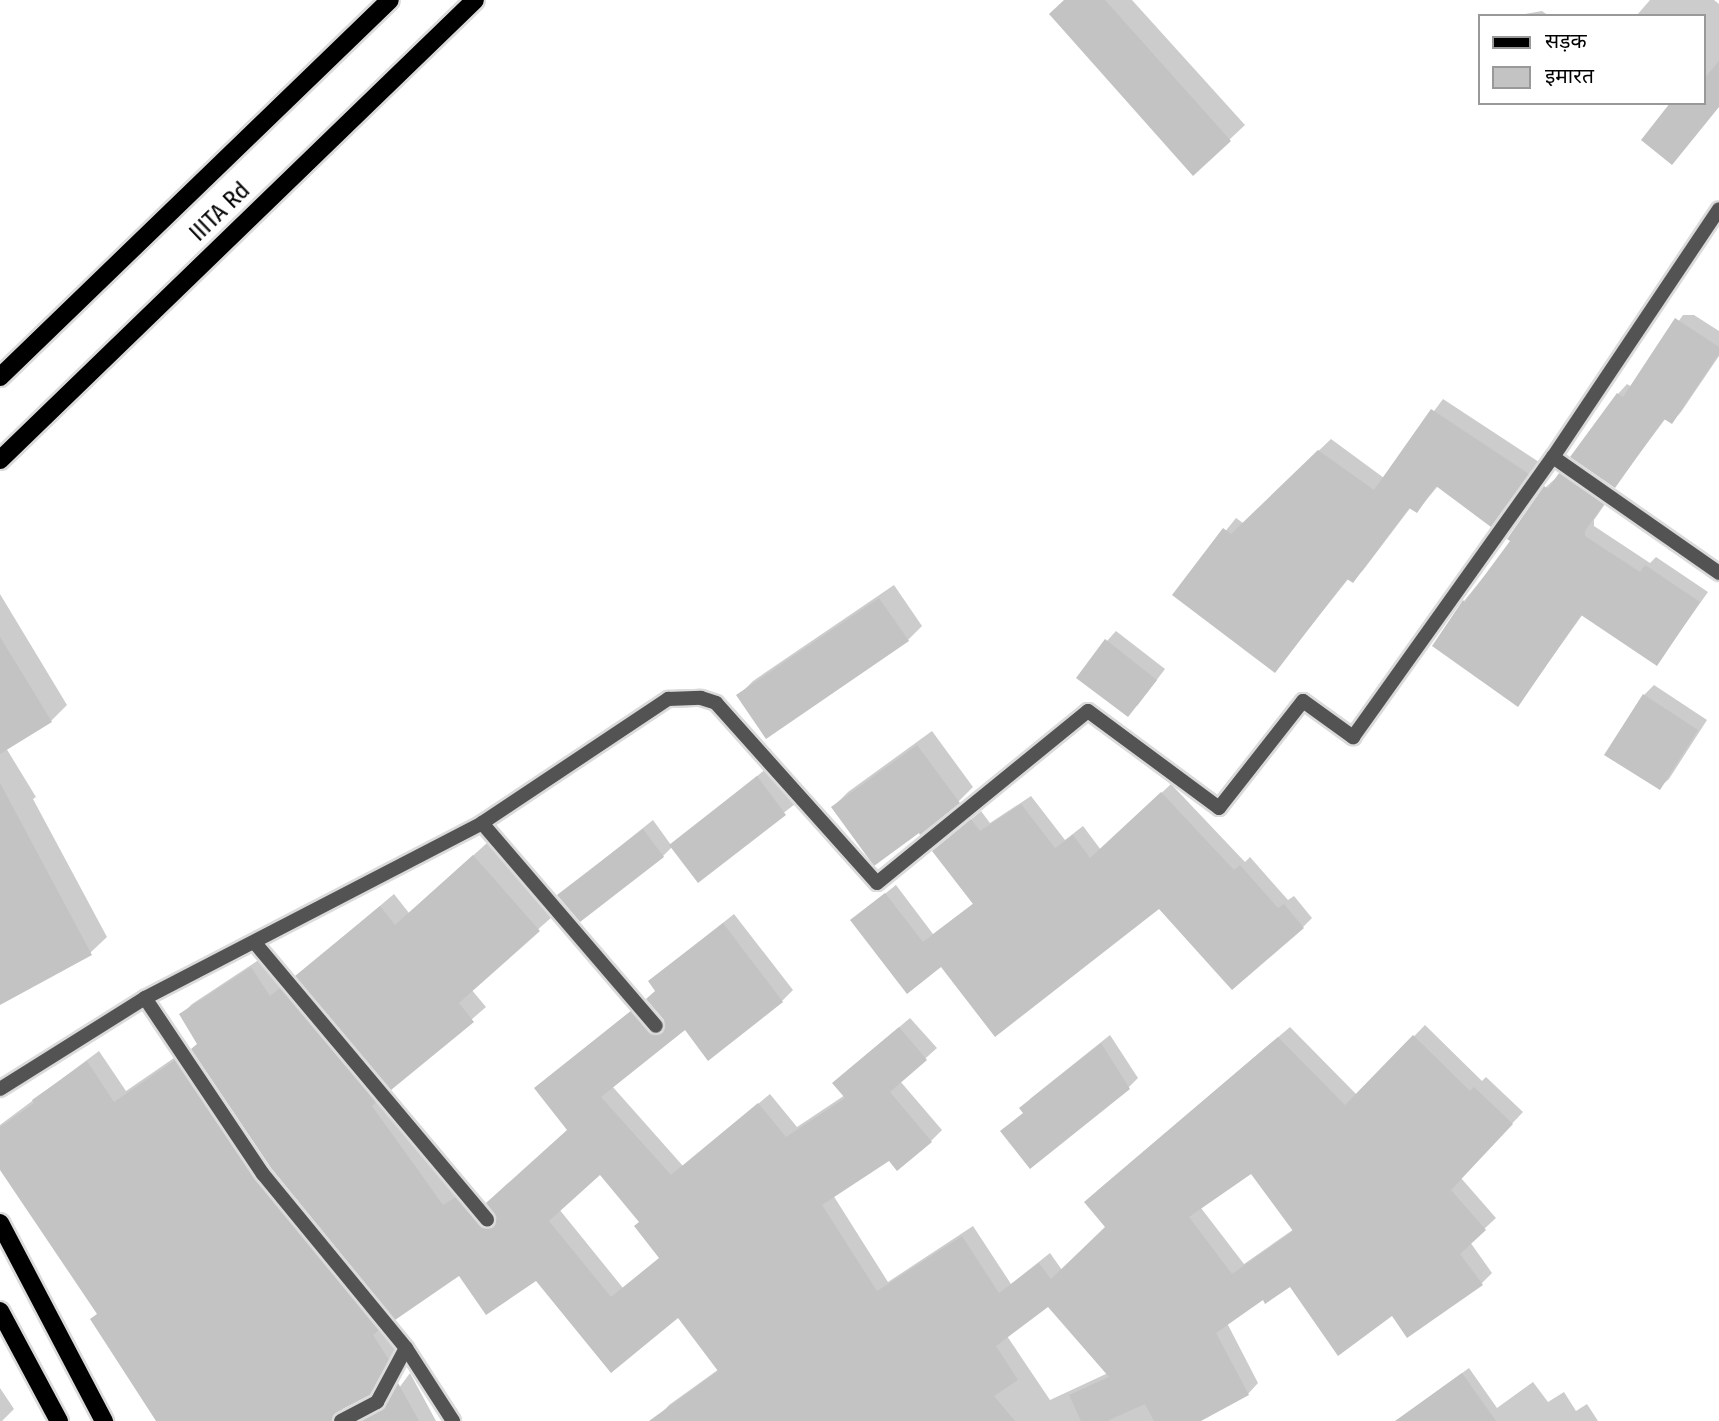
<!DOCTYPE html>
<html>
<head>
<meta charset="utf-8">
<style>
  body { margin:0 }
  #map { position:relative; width:1719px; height:1421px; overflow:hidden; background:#fff; font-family:"Fira Sans Condensed","Noto Sans Devanagari",sans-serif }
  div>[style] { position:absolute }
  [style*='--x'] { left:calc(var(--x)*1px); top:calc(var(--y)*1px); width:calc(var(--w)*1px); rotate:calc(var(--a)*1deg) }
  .shadow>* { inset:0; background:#0003 }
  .building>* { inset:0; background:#c3c3c3 }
  .roads { filter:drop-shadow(2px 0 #dbdbdb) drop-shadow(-2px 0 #dbdbdb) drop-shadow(0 2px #dbdbdb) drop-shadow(0 -2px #dbdbdb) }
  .minor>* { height:14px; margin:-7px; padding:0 7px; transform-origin:7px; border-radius:7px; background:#535353 }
  .primary>* { height:18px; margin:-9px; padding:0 9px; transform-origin:9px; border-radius:9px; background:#000 }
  span { translate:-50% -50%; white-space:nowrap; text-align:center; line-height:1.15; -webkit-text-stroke:5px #fff; paint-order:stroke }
  .street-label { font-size:24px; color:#000 }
  .legend { position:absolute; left:1478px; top:14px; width:228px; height:91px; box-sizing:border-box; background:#fff; border:2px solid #999; margin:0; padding:9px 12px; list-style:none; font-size:21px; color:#000 }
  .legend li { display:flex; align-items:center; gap:14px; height:35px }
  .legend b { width:35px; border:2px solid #999 }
</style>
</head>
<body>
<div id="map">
  <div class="shadow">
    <i style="clip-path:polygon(1065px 0,1132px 0,1245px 125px,1193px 174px)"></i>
    <i style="clip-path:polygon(1650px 0,1714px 0,1719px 4px,1719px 106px,1672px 163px,1703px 103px,1703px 16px,1637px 15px)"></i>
    <i style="clip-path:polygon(1542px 11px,1549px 16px,1523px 16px,1525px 14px)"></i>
    <i style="clip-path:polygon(1683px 315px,1694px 315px,1719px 331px,1719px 356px,1681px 412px,1672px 422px,1666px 418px,1615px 486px,1618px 394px,1627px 384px,1632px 387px)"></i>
    <i style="clip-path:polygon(1443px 399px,1539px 462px,1491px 525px,1438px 486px,1417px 511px,1411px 507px,1364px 569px,1353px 581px,1349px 578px,1275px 671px,1175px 594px,1236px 518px,1243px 523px,1331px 439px,1384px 478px)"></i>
    <i style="clip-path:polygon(1570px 465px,1612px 494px,1594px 520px,1594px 526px,1650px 563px,1656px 557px,1708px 592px,1657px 664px,1583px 614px,1518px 705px,1464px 601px,1513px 541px,1509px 538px,1546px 487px)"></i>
    <i style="clip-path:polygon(894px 585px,922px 626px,908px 640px,739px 695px,753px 681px)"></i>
    <i style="clip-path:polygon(0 594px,67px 705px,51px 721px,6px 748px,36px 797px,33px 799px,107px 937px,90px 953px,0 1003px)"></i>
    <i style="clip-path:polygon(1116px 631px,1165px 669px,1137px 706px,1107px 641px)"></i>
    <i style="clip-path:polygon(1654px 685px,1707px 720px,1669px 779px,1659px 788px,1644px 695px)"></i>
    <i style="clip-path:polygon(932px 731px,973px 787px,958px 802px,833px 807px,848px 792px)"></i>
    <i style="clip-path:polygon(767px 768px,795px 804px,698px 880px,672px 847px,663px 856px,559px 895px,653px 820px,671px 845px)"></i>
    <i style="clip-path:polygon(1171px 784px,1245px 862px,1250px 857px,1288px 900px,1294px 896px,1312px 918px,1303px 927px,1159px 907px,942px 965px,852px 920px,896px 885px,933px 934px,974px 903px,934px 851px,981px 811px,990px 823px,1031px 796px,1065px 840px,1083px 826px,1101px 850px)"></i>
    <i style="clip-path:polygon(487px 843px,552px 917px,471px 989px,486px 1007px,392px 1088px,297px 976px,394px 894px,409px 913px)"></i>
    <i style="clip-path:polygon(evenodd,734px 914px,793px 990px,782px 1001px,685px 1027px,612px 1086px,683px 1166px,770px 1094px,797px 1127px,845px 1095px,846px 1072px,910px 1018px,937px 1048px,900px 1081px,942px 1130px,931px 1141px,889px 1159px,833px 1195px,888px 1282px,973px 1226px,1011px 1284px,1050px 1253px,1062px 1270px,1107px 1227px,1097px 1191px,1290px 1027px,1357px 1095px,1425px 1025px,1482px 1081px,1486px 1077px,1523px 1112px,1461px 1178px,1496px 1218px,1470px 1242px,1492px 1273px,1481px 1284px,1392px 1314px,1290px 1285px,1263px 1297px,1227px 1323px,1258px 1383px,1248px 1394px,1197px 1421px,662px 1421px,659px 1416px,669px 1405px,719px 1369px,679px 1315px,536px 1278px,460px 1273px,199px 1043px,181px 1015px,192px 1004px,263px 957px,282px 987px,292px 978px,382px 1094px,455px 1196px,467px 1187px,491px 1215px,499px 1218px,569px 1130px,547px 1078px,642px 1002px,665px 1026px,657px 990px,650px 981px,734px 914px,600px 1172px,641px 1222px,661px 1257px,623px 1288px,559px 1209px,600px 1172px,734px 914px,1252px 1173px,1294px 1229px,1244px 1264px,1201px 1208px,1252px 1173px,734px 914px,1048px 1304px,1108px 1373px,1050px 1400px,1007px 1336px,1048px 1304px)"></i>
    <i style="clip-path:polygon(1110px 1035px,1138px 1078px,1129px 1087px,1024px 1112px,1030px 1099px)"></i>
    <i style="clip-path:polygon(187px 1049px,267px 1168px,399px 1347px,381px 1381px,369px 1393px,342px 1408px,344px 1415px,358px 1419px,388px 1403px,410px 1373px,436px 1421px,158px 1421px,98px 1313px,0 1166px,0 1125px,99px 1051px,126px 1091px)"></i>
    <i style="clip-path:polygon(1469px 1368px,1497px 1408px,1533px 1382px,1548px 1402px,1564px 1392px,1576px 1411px,1587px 1404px,1598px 1421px,1396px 1421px)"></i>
    <i style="clip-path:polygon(0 1388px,14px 1409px,2px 1421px,0 1421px)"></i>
  </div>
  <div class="building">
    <i style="clip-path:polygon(1064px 0,1105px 0,1231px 141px,1193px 176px,1049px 14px)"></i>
    <i style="clip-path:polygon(1719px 61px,1719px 107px,1672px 165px,1641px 140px,1670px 103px,1703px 103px,1703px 80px)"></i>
    <i style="clip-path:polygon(1675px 318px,1719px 347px,1719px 354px,1672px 424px,1664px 419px,1615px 488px,1570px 457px,1617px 393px,1623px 397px)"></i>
    <i style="clip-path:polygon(1431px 409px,1529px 474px,1491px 527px,1436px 486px,1417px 513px,1409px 508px,1353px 583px,1347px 579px,1275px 673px,1172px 595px,1223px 528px,1231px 534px,1318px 450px,1374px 490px)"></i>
    <i style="clip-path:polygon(1559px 473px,1604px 504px,1585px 531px,1585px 536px,1640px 572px,1645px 565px,1700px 602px,1657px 666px,1581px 615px,1518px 707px,1432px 646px,1463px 600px,1465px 602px,1510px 541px,1507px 539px,1544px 486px,1548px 489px)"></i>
    <i style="clip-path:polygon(879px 598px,909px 641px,766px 739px,736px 695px)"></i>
    <i style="clip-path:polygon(0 637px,52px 722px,0 754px)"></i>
    <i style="clip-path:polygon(1105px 639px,1157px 680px,1128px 717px,1076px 678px)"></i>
    <i style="clip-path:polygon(1643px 694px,1698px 730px,1660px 790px,1604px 755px)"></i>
    <i style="clip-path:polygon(917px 745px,960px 803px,920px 835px,919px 833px,874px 866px,831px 807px)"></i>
    <i style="clip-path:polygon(757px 776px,786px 815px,698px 883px,669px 845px)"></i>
    <i style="clip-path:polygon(0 783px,92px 955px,0 1005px)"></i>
    <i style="clip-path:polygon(1161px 792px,1234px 870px,1240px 865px,1278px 908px,1284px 904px,1304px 928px,1232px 990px,1159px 909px,995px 1037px,941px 967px,907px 994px,850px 920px,885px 893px,923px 942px,973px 904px,932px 851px,971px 819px,980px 831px,1021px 804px,1055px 848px,1073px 835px,1090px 858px)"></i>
    <i style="clip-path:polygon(643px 829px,664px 857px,580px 922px,557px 895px)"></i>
    <i style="clip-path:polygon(473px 855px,540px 931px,459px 1003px,474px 1022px,391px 1090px,295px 976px,380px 906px,395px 925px)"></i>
    <i style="clip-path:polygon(evenodd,723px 923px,783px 1002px,708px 1061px,685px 1030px,601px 1097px,671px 1175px,758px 1103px,786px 1137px,845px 1098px,832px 1083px,899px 1027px,927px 1060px,890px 1092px,932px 1142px,897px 1171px,889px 1161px,822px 1205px,877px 1291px,962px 1236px,999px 1293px,1039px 1263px,1051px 1279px,1105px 1227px,1084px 1202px,1278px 1037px,1345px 1105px,1413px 1035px,1470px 1091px,1474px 1087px,1513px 1124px,1451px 1190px,1486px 1230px,1460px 1254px,1483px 1285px,1407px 1338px,1392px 1316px,1338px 1356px,1290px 1287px,1265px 1304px,1263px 1300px,1216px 1333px,1249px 1395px,1201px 1421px,1154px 1421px,1145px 1404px,1107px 1421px,1081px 1421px,1069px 1395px,1109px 1377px,1048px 1307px,996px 1346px,1018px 1380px,994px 1396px,1015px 1421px,649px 1421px,718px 1371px,678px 1318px,611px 1373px,536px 1281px,486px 1315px,459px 1276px,395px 1320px,271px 1168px,191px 1049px,197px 1044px,179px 1014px,251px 967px,270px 996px,280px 988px,376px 1102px,372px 1106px,443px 1205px,456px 1197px,480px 1225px,488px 1228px,494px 1226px,497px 1218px,486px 1203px,567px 1130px,534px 1088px,631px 1011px,652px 1035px,663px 1033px,664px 1020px,646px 999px,655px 991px,648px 981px,723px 923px,1251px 1174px,1293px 1231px,1232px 1274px,1189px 1217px,1251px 1174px,723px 923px,600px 1175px,639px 1222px,634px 1226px,659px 1258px,611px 1297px,549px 1221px,600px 1175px)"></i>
    <i style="clip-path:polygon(1101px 1043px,1130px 1089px,1030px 1169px,1000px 1131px,1023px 1113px,1019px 1108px)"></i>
    <i style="clip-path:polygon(175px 1060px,255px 1180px,379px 1330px,373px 1335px,389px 1360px,370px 1395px,337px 1412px,331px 1421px,156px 1421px,90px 1319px,97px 1314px,0 1170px,0 1127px,34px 1103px,32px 1100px,87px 1061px,114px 1102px)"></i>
    <i style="clip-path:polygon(1462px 1373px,1496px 1421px,1395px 1421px)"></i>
    <i style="clip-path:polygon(398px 1383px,419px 1421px,362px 1421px,385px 1407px)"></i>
  </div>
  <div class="roads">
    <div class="minor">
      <i style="--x:1553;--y:457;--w:203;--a:34.9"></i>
      <i style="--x:482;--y:823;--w:267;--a:49.4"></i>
      <i style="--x:255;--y:943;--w:361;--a:50"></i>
      <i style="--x:145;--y:998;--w:212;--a:56.2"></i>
      <i style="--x:263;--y:1174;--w:225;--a:50.6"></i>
      <i style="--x:406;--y:1348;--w:87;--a:57.2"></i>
      <i style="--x:0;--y:1089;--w:171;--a:-32.1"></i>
      <i style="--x:145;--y:998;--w:380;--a:-27.4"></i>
      <i style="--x:482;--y:823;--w:224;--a:-33.7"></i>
      <i style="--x:668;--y:699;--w:33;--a:-2"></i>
      <i style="--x:701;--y:698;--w:16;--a:18"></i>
      <i style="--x:716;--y:703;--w:241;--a:48.2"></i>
      <i style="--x:877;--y:883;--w:272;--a:-39.2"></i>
      <i style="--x:1088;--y:711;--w:163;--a:36.5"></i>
      <i style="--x:1219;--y:808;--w:136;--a:-51.9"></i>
      <i style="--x:1303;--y:701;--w:62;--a:35.8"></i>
      <i style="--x:1353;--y:737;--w:344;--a:-54.5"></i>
      <i style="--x:1553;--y:457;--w:298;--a:-56.2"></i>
      <i style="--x:341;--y:1421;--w:41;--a:-27.8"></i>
      <i style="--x:377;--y:1402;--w:61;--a:-61.8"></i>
    </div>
    <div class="primary">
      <i style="--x:0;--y:377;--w:542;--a:-44.03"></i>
      <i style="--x:0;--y:460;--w:661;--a:-44.08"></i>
      <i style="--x:0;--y:1223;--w:224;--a:62.3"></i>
      <i style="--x:0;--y:1311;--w:125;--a:61.8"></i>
    </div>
  </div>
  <div class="street-label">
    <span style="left:220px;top:212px;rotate:-44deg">IIITA Rd</span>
  </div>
  <ul class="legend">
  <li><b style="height:9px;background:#000"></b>सड़क</li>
  <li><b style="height:19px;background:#c3c3c3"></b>इमारत</li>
  </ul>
</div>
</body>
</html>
